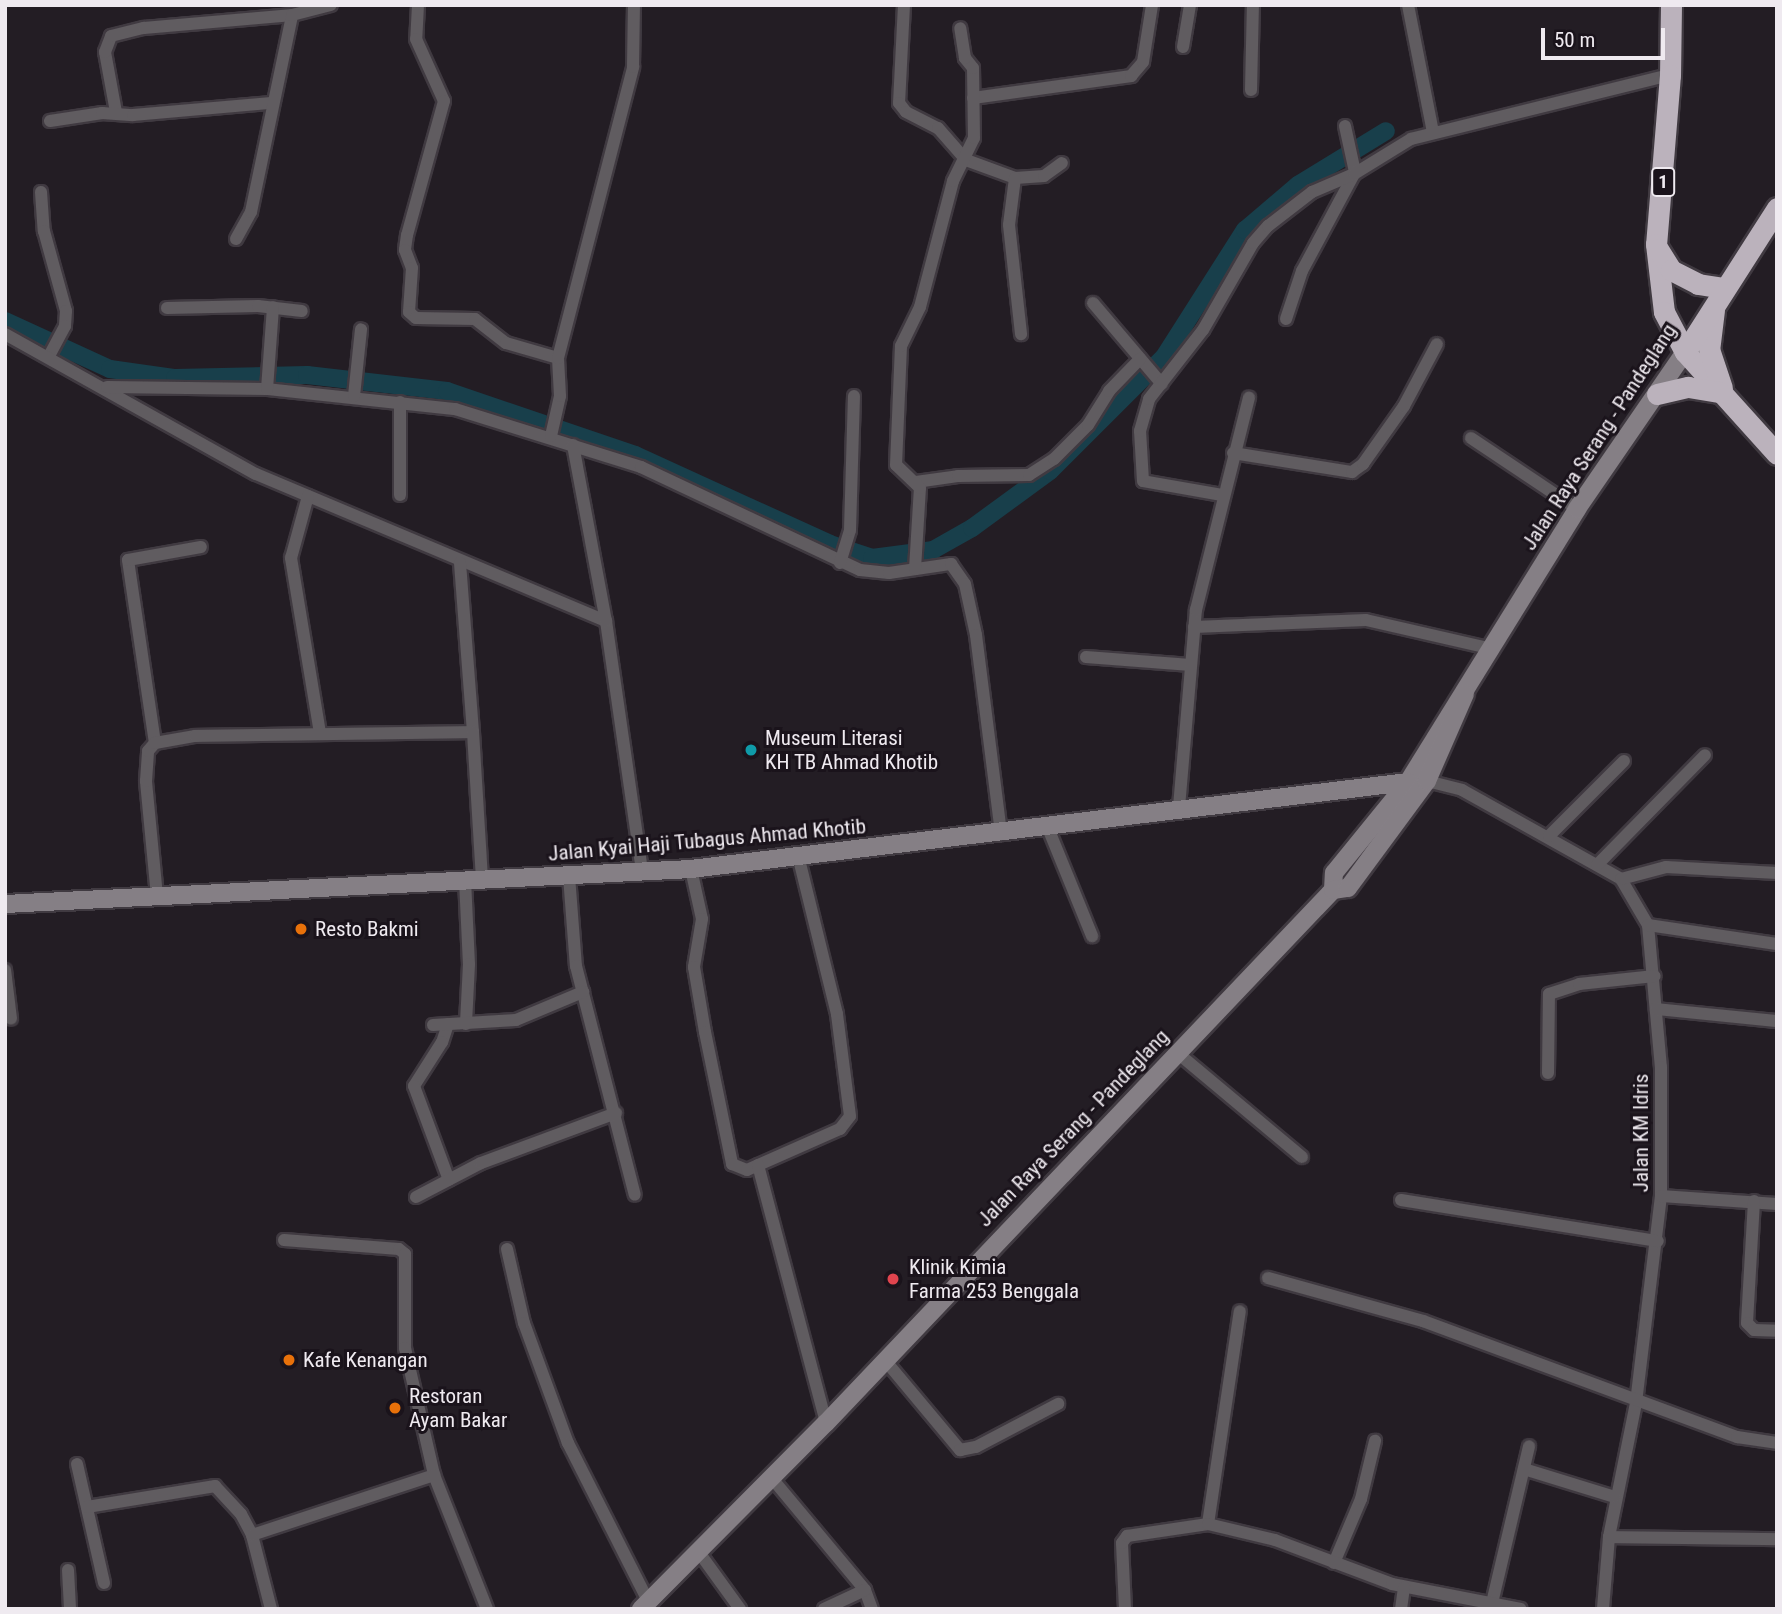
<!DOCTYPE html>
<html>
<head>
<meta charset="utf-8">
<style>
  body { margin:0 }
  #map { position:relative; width:1782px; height:1614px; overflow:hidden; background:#231d24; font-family:"Roboto Condensed",sans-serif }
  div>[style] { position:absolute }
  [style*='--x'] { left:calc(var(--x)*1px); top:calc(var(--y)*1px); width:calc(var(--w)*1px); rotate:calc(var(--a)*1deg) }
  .canal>* { height:18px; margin:-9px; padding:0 9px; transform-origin:9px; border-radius:9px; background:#183f4b }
  .roads { filter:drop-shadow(2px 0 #403a41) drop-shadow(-2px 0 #403a41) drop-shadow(0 2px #403a41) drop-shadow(0 -2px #403a41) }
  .street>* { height:12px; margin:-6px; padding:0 6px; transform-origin:6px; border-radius:6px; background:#605c60 }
  .secondary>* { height:18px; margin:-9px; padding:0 9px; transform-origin:9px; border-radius:9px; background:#857f85 }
  .highway>* { height:21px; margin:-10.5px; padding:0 10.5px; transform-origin:10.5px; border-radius:10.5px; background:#bbb2bc }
  .dots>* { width:19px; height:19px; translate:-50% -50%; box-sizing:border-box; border:4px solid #1a131b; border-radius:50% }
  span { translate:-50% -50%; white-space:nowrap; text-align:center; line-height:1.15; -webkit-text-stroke:6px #1a131b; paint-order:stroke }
  .shield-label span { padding:2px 5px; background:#1a131b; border:2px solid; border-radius:5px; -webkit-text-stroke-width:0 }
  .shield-label { font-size:19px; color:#efeaf0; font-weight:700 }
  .street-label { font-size:21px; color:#efeaf0 }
  .poi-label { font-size:21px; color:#efeaf0 }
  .left { translate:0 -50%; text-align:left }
  .frame { position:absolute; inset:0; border:7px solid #efeaf0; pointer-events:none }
  .scale { position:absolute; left:1541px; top:28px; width:124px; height:32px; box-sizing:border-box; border:4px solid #efeaf0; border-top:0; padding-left:9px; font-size:21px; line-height:24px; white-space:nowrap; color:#efeaf0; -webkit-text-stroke:5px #1a131b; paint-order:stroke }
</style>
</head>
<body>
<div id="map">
  <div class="canal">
    <i style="--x:5;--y:321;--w:115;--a:24.6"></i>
    <i style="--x:110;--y:369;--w:66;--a:7.9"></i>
    <i style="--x:175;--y:378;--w:132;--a:-1.3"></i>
    <i style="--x:307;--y:375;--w:141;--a:6.5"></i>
    <i style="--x:447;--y:391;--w:199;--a:18.8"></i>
    <i style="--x:635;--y:455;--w:214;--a:24.5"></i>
    <i style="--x:830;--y:544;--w:44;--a:18.4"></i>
    <i style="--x:872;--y:558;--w:62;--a:-7.5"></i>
    <i style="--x:933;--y:550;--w:45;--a:-29.4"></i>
    <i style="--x:972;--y:528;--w:97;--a:-36.2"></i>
    <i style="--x:1050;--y:471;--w:161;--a:-45"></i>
    <i style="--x:1164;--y:357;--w:151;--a:-57.5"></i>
    <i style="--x:1245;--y:230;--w:70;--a:-40.3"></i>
    <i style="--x:1298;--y:185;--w:103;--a:-31.5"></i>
  </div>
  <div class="roads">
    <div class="street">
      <i style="--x:418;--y:5;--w:34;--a:93"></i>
      <i style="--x:416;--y:39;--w:68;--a:65.7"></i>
      <i style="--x:444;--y:101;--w:139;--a:105.4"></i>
      <i style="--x:407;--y:235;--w:15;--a:98"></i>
      <i style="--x:405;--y:250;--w:19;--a:69"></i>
      <i style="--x:412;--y:268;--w:44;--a:93.9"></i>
      <i style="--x:409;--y:312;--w:9;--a:41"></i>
      <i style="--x:416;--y:318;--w:59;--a:1"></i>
      <i style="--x:475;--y:319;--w:39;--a:38"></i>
      <i style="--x:506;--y:343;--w:54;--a:16.1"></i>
      <i style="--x:904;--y:5;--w:98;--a:92.9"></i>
      <i style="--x:899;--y:103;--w:11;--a:52"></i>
      <i style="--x:906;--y:112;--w:36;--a:27"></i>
      <i style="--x:938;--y:128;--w:43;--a:48.8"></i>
      <i style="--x:966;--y:160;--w:52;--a:20.2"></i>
      <i style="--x:1015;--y:178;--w:29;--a:-4"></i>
      <i style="--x:1044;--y:176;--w:22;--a:-36"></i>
      <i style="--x:1408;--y:5;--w:130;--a:78.9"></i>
      <i style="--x:1183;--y:47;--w:43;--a:-80.5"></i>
      <i style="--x:1251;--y:90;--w:85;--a:-88.7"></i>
      <i style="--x:973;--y:98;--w:160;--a:-7.9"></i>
      <i style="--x:1131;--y:76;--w:18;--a:-49"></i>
      <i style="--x:1143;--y:62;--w:58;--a:-81"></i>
      <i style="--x:116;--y:112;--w:61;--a:-100.4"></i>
      <i style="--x:105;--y:52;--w:17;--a:-69"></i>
      <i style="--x:111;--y:36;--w:34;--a:-14"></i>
      <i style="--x:144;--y:28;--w:149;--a:-5"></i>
      <i style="--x:50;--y:121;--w:53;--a:-8.7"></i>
      <i style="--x:102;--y:113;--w:31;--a:4"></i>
      <i style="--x:133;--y:115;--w:139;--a:-5"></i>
      <i style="--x:1015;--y:178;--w:47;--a:97.3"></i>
      <i style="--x:1009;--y:225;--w:110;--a:83.7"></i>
      <i style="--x:41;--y:192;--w:39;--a:86"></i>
      <i style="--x:44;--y:231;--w:83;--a:74.6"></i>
      <i style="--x:66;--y:311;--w:15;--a:94"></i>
      <i style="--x:65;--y:326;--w:34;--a:118"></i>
      <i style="--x:236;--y:239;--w:31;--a:-61"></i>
      <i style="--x:251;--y:212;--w:201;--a:-78.2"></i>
      <i style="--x:292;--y:15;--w:40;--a:-14.4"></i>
      <i style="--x:1093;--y:303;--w:106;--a:49.6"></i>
      <i style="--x:167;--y:308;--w:91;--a:-1.3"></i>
      <i style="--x:258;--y:306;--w:44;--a:6.5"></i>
      <i style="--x:1286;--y:319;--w:51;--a:-71.6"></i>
      <i style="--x:1302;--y:271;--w:112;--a:-61.8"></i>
      <i style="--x:1355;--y:172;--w:47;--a:-102.3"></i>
      <i style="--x:5;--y:334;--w:287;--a:29.2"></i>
      <i style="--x:256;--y:474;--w:380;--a:22.8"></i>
      <i style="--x:606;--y:621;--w:252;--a:81.8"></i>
      <i style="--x:107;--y:387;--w:160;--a:0.7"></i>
      <i style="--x:267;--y:389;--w:189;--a:6.1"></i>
      <i style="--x:455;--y:409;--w:195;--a:17.3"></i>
      <i style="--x:641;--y:467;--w:242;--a:25.2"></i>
      <i style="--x:860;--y:570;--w:29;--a:6"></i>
      <i style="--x:889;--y:573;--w:63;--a:-8.3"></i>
      <i style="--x:951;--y:564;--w:24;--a:55"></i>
      <i style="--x:965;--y:584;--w:52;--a:77.8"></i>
      <i style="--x:976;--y:635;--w:201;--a:82.8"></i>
      <i style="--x:267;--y:389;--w:82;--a:-85.8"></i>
      <i style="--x:354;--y:396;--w:67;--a:-84"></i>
      <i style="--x:551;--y:436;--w:41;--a:-77.3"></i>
      <i style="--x:560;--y:396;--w:38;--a:-93"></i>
      <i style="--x:558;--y:358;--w:301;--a:-75.5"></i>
      <i style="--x:633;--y:67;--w:62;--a:-89.1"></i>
      <i style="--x:1471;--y:438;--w:128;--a:33.8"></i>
      <i style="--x:573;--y:445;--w:179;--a:79.4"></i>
      <i style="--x:1233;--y:453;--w:121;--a:9.1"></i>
      <i style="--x:1352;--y:472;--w:14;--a:-36"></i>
      <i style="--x:1363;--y:464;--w:71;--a:-54.7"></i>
      <i style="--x:1404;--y:406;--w:70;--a:-62"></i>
      <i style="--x:916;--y:482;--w:42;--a:-8.1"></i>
      <i style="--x:958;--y:476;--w:71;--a:-0.8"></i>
      <i style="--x:1029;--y:475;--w:30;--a:-33"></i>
      <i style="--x:1054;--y:459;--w:48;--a:-45"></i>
      <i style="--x:1088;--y:425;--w:40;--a:-58"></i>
      <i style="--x:1109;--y:391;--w:45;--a:-45.9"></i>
      <i style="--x:400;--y:495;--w:93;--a:-90"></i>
      <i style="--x:1222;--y:495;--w:80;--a:-170"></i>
      <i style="--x:1143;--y:481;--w:50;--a:-93.4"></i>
      <i style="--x:1140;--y:431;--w:33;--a:-74"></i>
      <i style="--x:1149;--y:399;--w:88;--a:-52"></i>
      <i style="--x:1203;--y:330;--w:100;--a:-60.1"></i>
      <i style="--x:1253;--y:243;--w:23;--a:-49"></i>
      <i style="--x:1268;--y:226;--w:56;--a:-37.7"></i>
      <i style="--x:1312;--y:192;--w:46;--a:-23.2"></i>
      <i style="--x:1354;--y:174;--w:67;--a:-31.6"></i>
      <i style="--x:1411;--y:139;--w:267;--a:-13.9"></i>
      <i style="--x:308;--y:496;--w:64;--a:105.3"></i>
      <i style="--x:291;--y:558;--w:178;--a:80.6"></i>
      <i style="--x:460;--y:563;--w:169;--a:85.6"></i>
      <i style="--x:840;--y:563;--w:34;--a:-73"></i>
      <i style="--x:850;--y:530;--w:134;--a:-88.3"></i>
      <i style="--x:915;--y:569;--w:81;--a:-86.5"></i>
      <i style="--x:920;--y:488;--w:33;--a:-136"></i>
      <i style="--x:896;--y:465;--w:119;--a:-87.6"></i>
      <i style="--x:901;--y:346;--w:43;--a:-64"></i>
      <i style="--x:920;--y:307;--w:130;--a:-75.3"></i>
      <i style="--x:953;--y:181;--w:48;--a:-64"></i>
      <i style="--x:974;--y:138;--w:70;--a:-90.8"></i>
      <i style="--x:973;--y:68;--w:13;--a:-129"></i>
      <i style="--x:965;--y:58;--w:30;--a:-99"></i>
      <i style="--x:1194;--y:627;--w:172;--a:-2.3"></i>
      <i style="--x:1366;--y:620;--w:130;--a:12.9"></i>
      <i style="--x:1086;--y:657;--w:105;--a:4.4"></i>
      <i style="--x:155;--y:743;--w:185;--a:-98.4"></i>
      <i style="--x:128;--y:560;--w:74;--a:-10.1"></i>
      <i style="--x:1427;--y:781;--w:36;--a:14"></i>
      <i style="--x:1462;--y:790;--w:182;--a:29.2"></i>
      <i style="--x:1621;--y:879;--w:53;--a:59.6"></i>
      <i style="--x:1648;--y:925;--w:143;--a:84.8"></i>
      <i style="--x:1661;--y:1067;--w:129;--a:90"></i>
      <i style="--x:1661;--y:1196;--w:209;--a:96.9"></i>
      <i style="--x:1636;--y:1403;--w:137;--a:101.4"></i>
      <i style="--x:1609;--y:1537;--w:72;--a:94.8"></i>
      <i style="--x:1179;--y:807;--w:198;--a:-85.1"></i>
      <i style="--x:1196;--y:610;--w:219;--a:-76"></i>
      <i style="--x:1048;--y:828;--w:117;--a:67.8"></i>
      <i style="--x:1549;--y:836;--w:106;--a:-45"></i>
      <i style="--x:1597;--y:865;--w:154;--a:-45.5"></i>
      <i style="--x:691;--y:869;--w:51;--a:77.6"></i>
      <i style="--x:702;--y:919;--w:49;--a:99.5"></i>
      <i style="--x:694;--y:967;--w:66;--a:80.4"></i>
      <i style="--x:705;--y:1032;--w:135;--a:78.4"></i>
      <i style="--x:732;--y:1164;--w:16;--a:22"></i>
      <i style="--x:747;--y:1170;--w:102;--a:-23.8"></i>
      <i style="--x:840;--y:1129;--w:16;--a:-52"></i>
      <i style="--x:850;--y:1116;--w:103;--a:-97.3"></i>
      <i style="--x:837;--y:1014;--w:160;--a:-103.8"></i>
      <i style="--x:569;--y:876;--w:90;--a:85.6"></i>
      <i style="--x:576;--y:966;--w:236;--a:75.6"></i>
      <i style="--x:1621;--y:879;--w:47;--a:-14.9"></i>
      <i style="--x:1666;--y:867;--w:111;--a:3.1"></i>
      <i style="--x:465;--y:880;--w:84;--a:87.3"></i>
      <i style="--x:469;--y:964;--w:60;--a:92.9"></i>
      <i style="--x:157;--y:896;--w:116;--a:-95.5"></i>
      <i style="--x:146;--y:781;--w:30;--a:-86"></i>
      <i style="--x:148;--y:751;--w:11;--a:-49"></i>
      <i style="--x:155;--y:743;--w:41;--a:-9.9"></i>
      <i style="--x:195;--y:736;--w:278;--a:-0.8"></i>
      <i style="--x:473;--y:732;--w:148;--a:86.5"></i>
      <i style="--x:1648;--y:925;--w:130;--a:8.4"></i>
      <i style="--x:5;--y:970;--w:49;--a:83"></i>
      <i style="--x:1656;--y:1009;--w:122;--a:5.7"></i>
      <i style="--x:448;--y:1024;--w:19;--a:108"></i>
      <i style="--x:442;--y:1042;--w:52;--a:122.5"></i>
      <i style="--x:414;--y:1086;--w:100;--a:69.6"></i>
      <i style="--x:433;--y:1025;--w:83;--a:-3.4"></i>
      <i style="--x:516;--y:1020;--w:73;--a:-22.7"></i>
      <i style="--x:1180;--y:1055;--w:159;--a:39.9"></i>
      <i style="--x:1548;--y:1073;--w:79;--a:-89.3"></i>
      <i style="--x:1549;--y:994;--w:32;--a:-18"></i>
      <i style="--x:1579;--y:984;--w:76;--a:-6"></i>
      <i style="--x:758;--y:1165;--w:267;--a:75.2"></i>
      <i style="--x:1661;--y:1196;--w:116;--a:3.9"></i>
      <i style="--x:416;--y:1197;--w:73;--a:-27.6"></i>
      <i style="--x:481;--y:1163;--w:144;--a:-20.3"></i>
      <i style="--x:1401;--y:1200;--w:260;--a:9.1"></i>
      <i style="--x:1754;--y:1201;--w:122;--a:93.3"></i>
      <i style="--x:1747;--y:1323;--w:10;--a:45"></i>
      <i style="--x:1754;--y:1330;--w:23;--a:2"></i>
      <i style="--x:284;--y:1240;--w:115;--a:4.5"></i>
      <i style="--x:399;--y:1249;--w:8;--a:40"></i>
      <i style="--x:405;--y:1254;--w:94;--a:90"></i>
      <i style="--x:405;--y:1348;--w:130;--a:77.1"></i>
      <i style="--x:507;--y:1249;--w:76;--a:77.1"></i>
      <i style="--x:524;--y:1323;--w:128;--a:69.9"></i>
      <i style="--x:568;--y:1443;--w:177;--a:63.1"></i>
      <i style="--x:1268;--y:1278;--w:161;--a:15.5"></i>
      <i style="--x:1423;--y:1321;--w:335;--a:20.3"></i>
      <i style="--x:1737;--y:1437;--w:40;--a:8.5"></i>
      <i style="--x:884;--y:1359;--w:119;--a:50.1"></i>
      <i style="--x:960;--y:1450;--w:16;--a:-11"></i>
      <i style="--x:976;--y:1447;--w:93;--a:-27.7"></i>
      <i style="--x:77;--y:1464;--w:122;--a:77.2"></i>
      <i style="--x:1524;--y:1469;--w:95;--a:17.1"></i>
      <i style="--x:770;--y:1476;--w:148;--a:50.2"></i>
      <i style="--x:865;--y:1590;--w:20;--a:70"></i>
      <i style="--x:87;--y:1507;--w:130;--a:-9.3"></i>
      <i style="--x:215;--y:1486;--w:38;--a:47"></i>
      <i style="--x:241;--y:1514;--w:24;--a:62"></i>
      <i style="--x:1208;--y:1524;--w:215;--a:-81.5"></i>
      <i style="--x:1609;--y:1537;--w:168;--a:0.7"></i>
      <i style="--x:698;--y:1551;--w:72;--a:54.1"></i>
      <i style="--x:1334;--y:1563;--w:69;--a:-67.1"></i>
      <i style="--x:1361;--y:1499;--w:60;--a:-76.4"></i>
      <i style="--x:68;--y:1570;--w:39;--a:87"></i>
      <i style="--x:1492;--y:1603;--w:161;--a:-76.7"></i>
      <i style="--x:271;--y:1609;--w:76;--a:-104.4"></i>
      <i style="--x:252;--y:1535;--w:192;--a:-18.2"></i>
      <i style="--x:434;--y:1475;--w:144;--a:68.4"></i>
      <i style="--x:824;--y:1609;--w:45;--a:-24.9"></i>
      <i style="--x:1125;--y:1609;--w:66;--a:-92.6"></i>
      <i style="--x:1122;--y:1543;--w:9;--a:-54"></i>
      <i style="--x:1127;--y:1536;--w:82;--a:-8.4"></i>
      <i style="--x:1208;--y:1524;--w:69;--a:13.4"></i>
      <i style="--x:1275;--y:1540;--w:125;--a:20.6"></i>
      <i style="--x:1392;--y:1584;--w:131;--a:11"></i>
      <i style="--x:1401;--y:1609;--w:22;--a:-82"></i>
    </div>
    <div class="secondary">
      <i style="--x:1333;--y:890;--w:17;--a:-87"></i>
      <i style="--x:1334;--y:873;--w:117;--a:-50.9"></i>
      <i style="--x:1408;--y:782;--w:321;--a:-58.2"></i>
      <i style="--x:1577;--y:509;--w:191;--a:-55.5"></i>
      <i style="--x:5;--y:904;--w:687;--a:-2.92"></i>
      <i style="--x:691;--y:869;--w:722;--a:-6.92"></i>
      <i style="--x:641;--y:1609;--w:262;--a:-45.2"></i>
      <i style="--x:826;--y:1423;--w:736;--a:-46.43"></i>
      <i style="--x:1333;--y:890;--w:15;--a:-8"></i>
      <i style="--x:1348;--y:888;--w:133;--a:-53.6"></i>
      <i style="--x:1427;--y:781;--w:95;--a:-66.4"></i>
    </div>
    <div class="highway">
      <i style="--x:1671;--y:5;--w:70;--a:90.8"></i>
      <i style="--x:1670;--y:75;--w:170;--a:94.7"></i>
      <i style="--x:1656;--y:244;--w:68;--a:83.3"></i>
      <i style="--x:1664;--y:312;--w:45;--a:62.3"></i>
      <i style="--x:1685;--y:352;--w:137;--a:48"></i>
      <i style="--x:1658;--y:249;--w:25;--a:58"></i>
      <i style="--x:1671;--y:270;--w:30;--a:27"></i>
      <i style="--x:1698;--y:284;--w:25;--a:9"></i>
      <i style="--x:1714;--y:310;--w:39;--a:97"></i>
      <i style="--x:1709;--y:349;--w:41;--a:71.6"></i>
      <i style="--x:1685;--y:352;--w:171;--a:-57.4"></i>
      <i style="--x:1657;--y:394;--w:32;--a:-13"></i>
      <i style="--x:1688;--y:387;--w:32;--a:9"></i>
    </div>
  </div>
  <div class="dots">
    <i style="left:751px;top:750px;background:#0f9aa8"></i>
    <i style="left:301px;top:929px;background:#e8710a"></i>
    <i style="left:893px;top:1279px;background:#e0444e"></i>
    <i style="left:289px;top:1360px;background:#e8710a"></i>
    <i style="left:395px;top:1408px;background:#e8710a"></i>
  </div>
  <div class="shield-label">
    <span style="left:1663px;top:182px">1</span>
  </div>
  <div class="street-label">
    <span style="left:1599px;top:437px;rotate:-57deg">Jalan Raya Serang - Pandeglang</span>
    <span style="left:707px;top:840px;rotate:-5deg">Jalan Kyai Haji Tubagus Ahmad Khotib</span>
    <span style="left:1073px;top:1128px;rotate:-46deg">Jalan Raya Serang - Pandeglang</span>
    <span style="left:1641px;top:1133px;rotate:-90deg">Jalan KM Idris</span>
  </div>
  <div class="poi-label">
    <span class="left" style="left:765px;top:750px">Museum Literasi<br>KH TB Ahmad Khotib</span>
    <span class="left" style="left:315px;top:929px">Resto Bakmi</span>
    <span class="left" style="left:909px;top:1279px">Klinik Kimia<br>Farma 253 Benggala</span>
    <span class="left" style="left:303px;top:1360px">Kafe Kenangan</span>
    <span class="left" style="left:409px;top:1408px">Restoran<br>Ayam Bakar</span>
  </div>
  <div class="frame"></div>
  <div class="scale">50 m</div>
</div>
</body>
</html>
